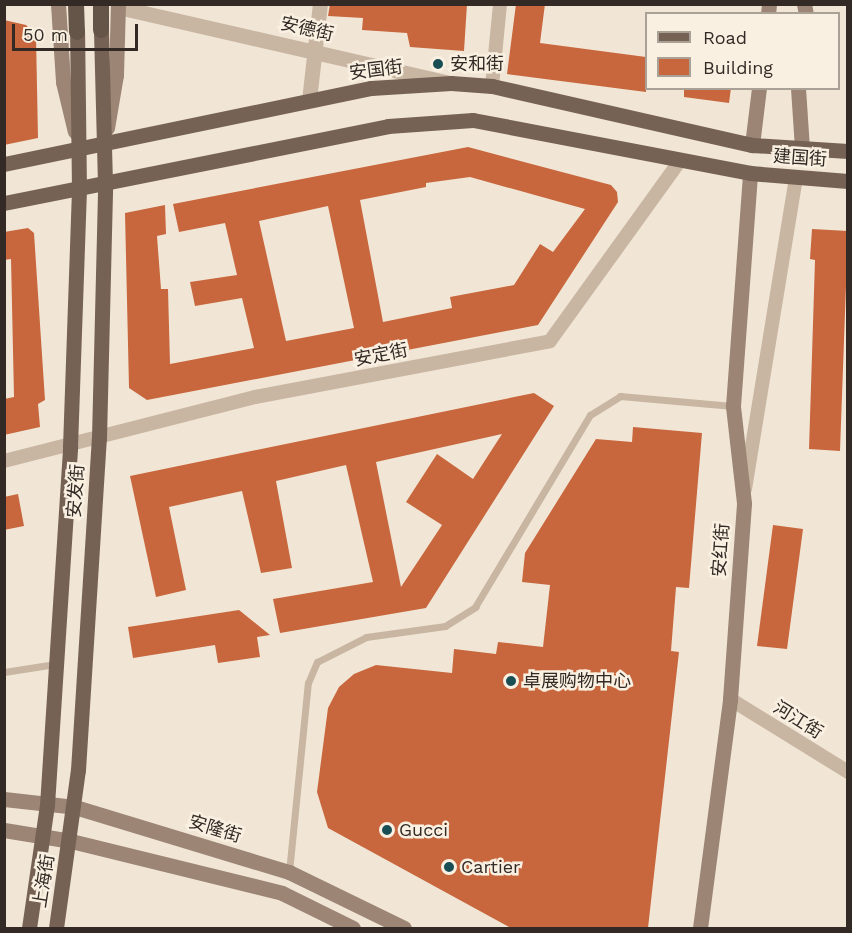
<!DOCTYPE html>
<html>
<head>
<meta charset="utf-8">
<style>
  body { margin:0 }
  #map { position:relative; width:852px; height:933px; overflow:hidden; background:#f1e6d6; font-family:"Work Sans","Noto Sans SC",sans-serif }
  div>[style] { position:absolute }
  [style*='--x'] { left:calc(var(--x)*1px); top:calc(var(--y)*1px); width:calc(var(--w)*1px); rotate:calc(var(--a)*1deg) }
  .building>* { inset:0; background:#c8673d }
  .service>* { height:7px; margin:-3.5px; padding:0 3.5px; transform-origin:3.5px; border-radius:3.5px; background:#c9b6a2 }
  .minor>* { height:14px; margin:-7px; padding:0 7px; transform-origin:7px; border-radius:7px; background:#c9b6a2 }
  .tertiary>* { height:15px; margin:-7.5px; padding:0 7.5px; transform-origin:7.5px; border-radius:7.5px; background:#c9b6a2 }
  .secondary>* { height:15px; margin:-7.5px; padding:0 7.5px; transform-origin:7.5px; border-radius:7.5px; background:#9c8574 }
  .primary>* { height:15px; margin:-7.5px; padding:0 7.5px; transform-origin:7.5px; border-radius:7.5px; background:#766255 }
  .trunk>* { height:16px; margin:-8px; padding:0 8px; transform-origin:8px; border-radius:8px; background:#655448 }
  .dots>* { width:16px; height:16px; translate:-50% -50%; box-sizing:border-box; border:3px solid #f9f0e2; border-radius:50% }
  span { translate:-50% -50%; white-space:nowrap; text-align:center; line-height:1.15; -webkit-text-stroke:5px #f9f0e2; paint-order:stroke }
  .street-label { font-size:18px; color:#332a25 }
  .poi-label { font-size:18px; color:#332a25 }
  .left { translate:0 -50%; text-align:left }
  .frame { position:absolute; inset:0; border:6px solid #332a25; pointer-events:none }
  .legend { position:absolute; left:645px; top:12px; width:195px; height:78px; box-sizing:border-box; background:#f9f0e2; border:2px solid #aaa196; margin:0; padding:8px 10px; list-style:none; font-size:18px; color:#332a25 }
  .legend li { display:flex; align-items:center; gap:12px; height:30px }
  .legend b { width:30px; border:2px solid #aaa196 }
  .scale { position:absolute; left:12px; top:24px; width:126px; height:27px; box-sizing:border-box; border:3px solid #332a25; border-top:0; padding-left:8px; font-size:18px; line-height:21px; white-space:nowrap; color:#332a25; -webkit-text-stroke:4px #f9f0e2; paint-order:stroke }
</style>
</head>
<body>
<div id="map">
  <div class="building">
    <i style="clip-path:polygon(330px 4px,467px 4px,464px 51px,410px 47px,407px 33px,362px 30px,363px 18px,328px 16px)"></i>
    <i style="clip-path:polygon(516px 4px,545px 4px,540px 43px,646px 57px,646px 92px,507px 74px)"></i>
    <i style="clip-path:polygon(4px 20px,26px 25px,36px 36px,38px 138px,4px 145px)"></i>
    <i style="clip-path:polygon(684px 88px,731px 88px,729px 103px,684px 97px)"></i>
    <i style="clip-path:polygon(evenodd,468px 147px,611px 185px,617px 192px,618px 202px,538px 325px,147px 400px,129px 388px,125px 213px,165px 205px,166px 234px,157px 236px,161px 289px,168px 289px,170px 364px,254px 348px,242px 298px,195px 306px,190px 282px,237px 275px,225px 223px,179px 232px,173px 204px,468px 147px,470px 177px,585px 209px,553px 252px,540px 244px,514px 285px,450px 297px,452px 308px,383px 322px,360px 200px,426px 187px,426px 183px,470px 177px,468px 147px,328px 206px,354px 328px,286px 341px,259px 221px,328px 206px)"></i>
    <i style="clip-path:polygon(28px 228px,34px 233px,45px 400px,38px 404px,40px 427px,4px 435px,4px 399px,14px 397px,11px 259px,4px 260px,4px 232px)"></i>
    <i style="clip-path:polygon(812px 229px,848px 231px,840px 451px,809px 449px,815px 260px,810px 259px)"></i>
    <i style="clip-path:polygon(evenodd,534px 393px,554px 406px,426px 608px,280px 633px,273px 599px,373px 582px,346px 465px,276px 481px,292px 568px,261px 573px,242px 491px,169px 507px,186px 590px,156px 597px,130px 476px,534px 393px,502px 434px,473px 479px,437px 454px,406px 502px,442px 525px,401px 587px,376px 462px,502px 434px)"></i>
    <i style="clip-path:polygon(633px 427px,702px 433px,689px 588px,676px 587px,671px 651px,679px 652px,648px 928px,511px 928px,328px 828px,317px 792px,328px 708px,339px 687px,354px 674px,376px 665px,452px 673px,454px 649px,496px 654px,498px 642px,543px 647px,550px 585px,522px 582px,525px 553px,596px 439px,632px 442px)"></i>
    <i style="clip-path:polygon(18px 494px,24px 526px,4px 530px,4px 497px)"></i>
    <i style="clip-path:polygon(773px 525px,803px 529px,787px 649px,757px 646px)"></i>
    <i style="clip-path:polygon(239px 610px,270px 635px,257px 637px,260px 657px,218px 663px,215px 645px,133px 658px,128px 627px)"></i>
  </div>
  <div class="service">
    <i style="--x:4;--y:672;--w:52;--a:-8.9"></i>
    <i style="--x:289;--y:872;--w:190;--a:-84.3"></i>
    <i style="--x:308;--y:683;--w:23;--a:-67"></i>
    <i style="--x:317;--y:662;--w:55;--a:-27"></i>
    <i style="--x:366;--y:637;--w:80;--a:-7.9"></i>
    <i style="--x:445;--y:626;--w:36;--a:-32"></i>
    <i style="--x:475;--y:607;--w:224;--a:-59.1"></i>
    <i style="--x:590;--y:415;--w:36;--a:-32"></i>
    <i style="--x:620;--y:396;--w:113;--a:5.1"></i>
  </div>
  <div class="minor">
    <i style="--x:492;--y:86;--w:82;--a:-84.4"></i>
    <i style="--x:4;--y:461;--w:259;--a:-14.3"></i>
    <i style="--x:255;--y:397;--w:300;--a:-10.7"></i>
    <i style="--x:550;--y:341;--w:222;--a:-54.2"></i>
    <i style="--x:745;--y:489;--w:315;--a:-80.7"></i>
    <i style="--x:730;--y:699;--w:139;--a:31.7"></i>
  </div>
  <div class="tertiary">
    <i style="--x:118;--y:7;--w:336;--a:12.9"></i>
    <i style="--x:309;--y:100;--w:97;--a:-83.5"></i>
  </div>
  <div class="secondary">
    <i style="--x:58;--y:4;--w:78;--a:86.3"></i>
    <i style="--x:63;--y:82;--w:51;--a:76.5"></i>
    <i style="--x:804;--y:4;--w:10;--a:79"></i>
    <i style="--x:768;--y:14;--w:10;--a:-84"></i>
    <i style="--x:798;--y:88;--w:60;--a:86.2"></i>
    <i style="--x:107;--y:128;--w:54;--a:-80.4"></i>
    <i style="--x:116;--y:75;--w:71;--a:-88.4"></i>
    <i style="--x:752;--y:145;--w:57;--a:-83"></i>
    <i style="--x:4;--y:799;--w:71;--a:6.4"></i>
    <i style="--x:75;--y:807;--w:224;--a:16.9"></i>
    <i style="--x:289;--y:872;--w:128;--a:26"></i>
    <i style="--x:4;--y:830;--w:68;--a:9.3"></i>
    <i style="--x:71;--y:841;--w:217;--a:13.8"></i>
    <i style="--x:282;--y:893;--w:79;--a:26.2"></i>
    <i style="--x:700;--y:928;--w:231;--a:-82.5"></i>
    <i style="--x:730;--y:699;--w:196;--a:-85.9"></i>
    <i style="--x:744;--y:503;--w:98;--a:-96.5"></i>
    <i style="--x:733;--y:406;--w:234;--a:-85.8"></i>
  </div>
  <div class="primary">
    <i style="--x:4;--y:164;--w:375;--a:-11.7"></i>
    <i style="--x:371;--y:88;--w:80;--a:-3.6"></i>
    <i style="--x:451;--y:83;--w:41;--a:4.2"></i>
    <i style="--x:492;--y:86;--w:267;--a:12.8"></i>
    <i style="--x:752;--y:145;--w:96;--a:3.6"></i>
    <i style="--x:4;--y:203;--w:392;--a:-11.3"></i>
    <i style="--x:388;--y:126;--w:85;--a:-4"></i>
    <i style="--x:473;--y:120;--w:282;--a:10.8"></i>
    <i style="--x:750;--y:173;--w:98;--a:4.7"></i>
    <i style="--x:29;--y:928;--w:124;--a:-81.7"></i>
    <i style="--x:47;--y:805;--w:359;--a:-86.3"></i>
    <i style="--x:70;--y:447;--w:258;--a:-88"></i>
    <i style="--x:79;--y:189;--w:157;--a:-90.7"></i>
    <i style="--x:56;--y:928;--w:160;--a:-82.1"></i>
    <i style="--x:78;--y:770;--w:333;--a:-86.4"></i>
    <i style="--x:99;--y:438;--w:254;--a:-88.6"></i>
    <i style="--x:105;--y:184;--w:154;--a:-91.5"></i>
  </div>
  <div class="trunk">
    <i style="--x:76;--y:4;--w:28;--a:88"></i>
    <i style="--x:101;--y:4;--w:26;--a:90"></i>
  </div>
  <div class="dots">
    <i style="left:438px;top:64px;background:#1a4e55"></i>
    <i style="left:511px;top:681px;background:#1a4e55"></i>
    <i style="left:387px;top:830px;background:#1a4e55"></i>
    <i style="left:449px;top:867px;background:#1a4e55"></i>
  </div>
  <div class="street-label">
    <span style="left:307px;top:29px;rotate:13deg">安德街</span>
    <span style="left:376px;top:70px;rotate:-7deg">安国街</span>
    <span style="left:800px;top:158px;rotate:4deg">建国街</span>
    <span style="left:381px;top:355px;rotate:-11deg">安定街</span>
    <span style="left:76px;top:491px;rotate:-86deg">安发街</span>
    <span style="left:721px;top:550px;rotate:-86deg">安红街</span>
    <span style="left:798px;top:720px;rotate:32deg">河江街</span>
    <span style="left:215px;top:829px;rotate:17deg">安隆街</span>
    <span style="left:44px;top:881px;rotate:-81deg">上海街</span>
  </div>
  <div class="poi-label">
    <span class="left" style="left:450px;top:64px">安和街</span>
    <span class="left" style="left:523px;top:681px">卓展购物中心</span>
    <span class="left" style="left:399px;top:830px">Gucci</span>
    <span class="left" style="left:461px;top:867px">Cartier</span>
  </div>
  <div class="frame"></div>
  <ul class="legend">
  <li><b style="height:8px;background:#766255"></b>Road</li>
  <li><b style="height:16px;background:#c8673d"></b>Building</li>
  </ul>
  <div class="scale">50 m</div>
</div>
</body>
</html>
